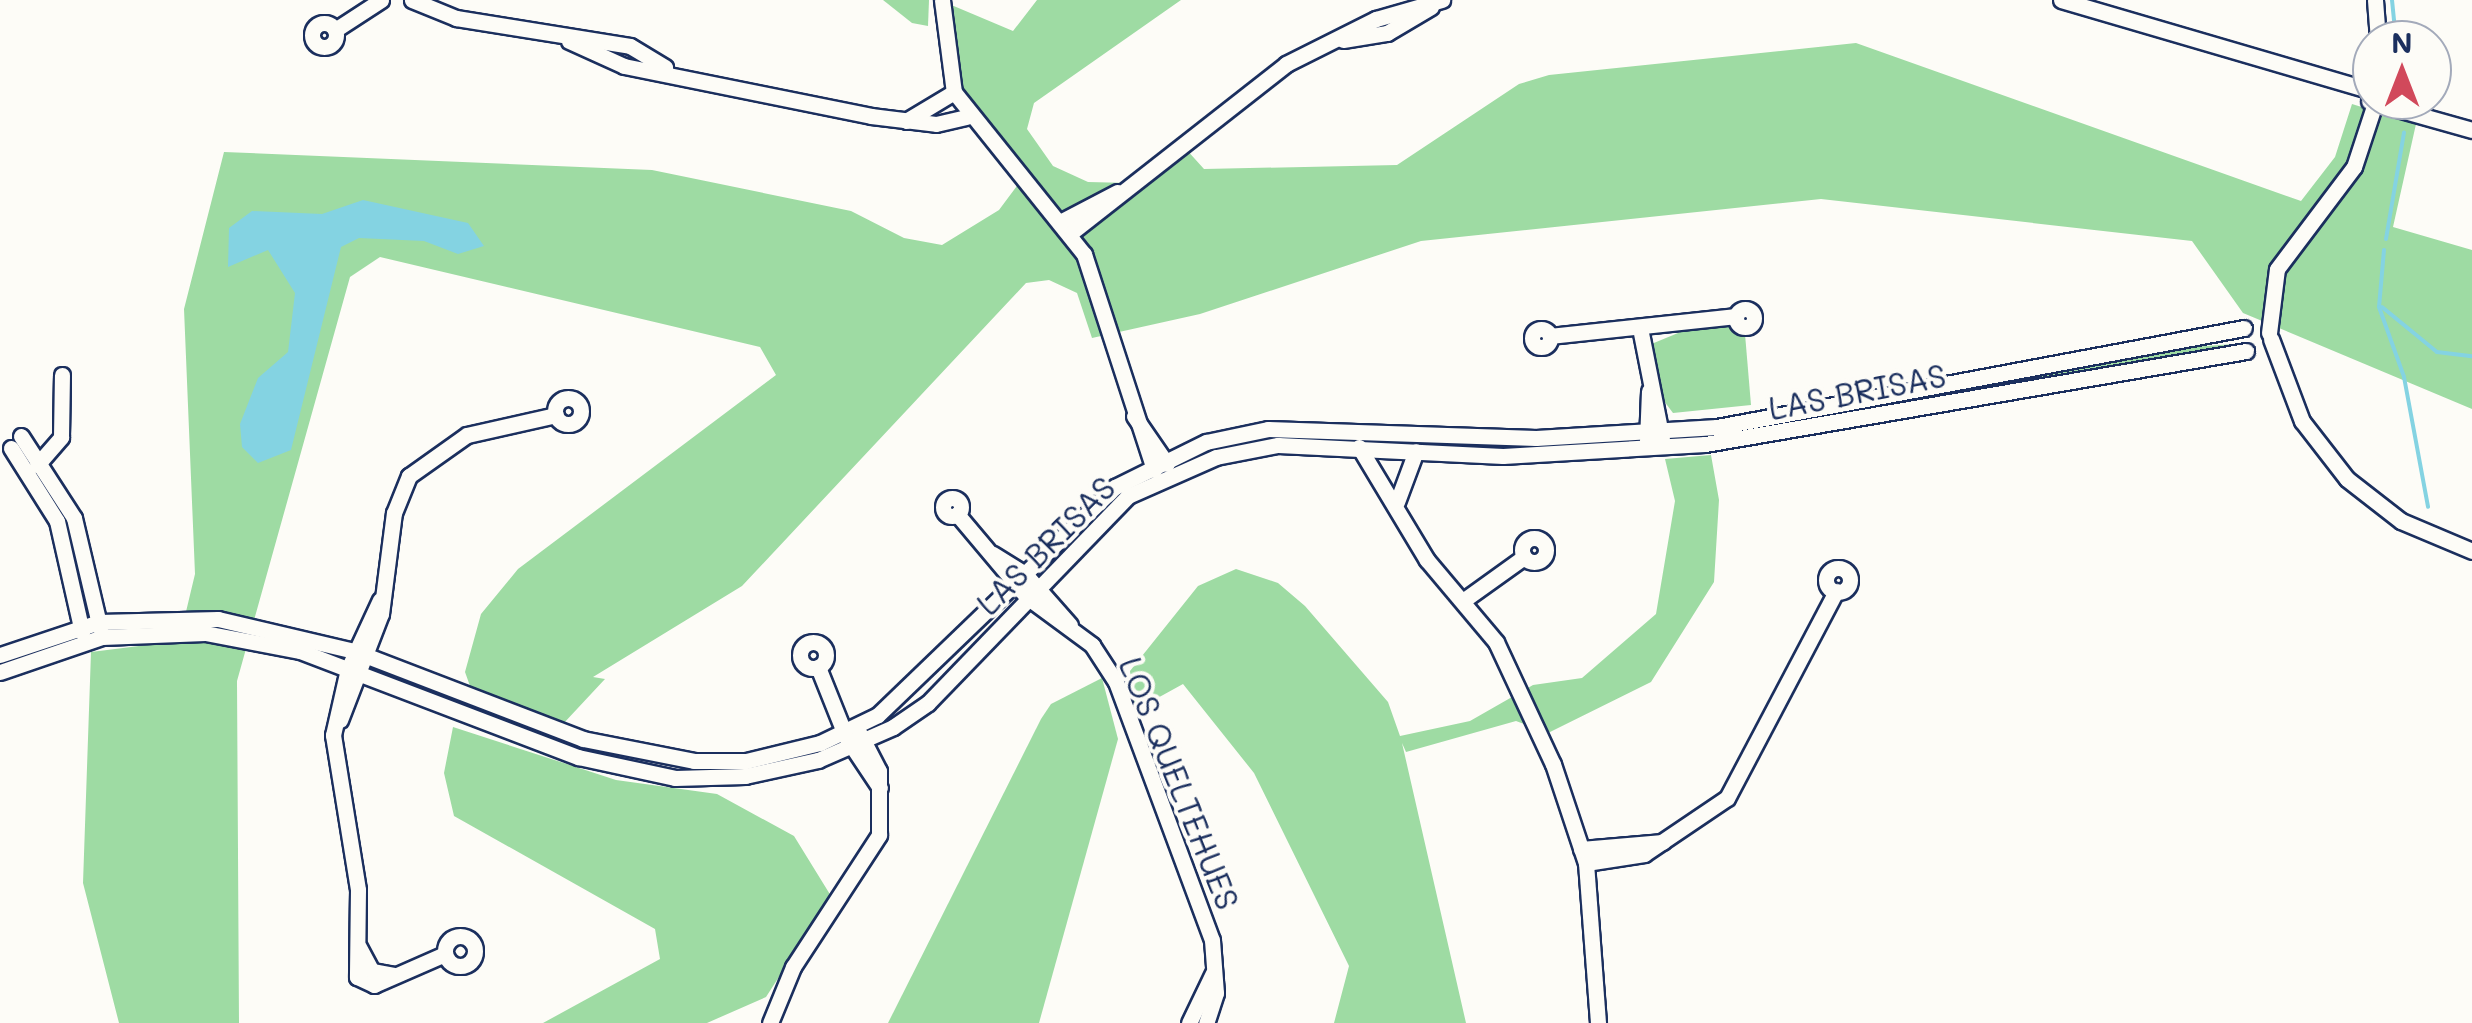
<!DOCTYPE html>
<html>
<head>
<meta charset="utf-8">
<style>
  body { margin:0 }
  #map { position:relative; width:2472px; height:1023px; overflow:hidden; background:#fdfcf7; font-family:Mali,sans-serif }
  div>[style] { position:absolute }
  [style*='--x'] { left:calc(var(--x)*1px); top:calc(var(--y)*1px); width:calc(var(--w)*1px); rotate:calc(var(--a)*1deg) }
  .green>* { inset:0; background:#9edba3 }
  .water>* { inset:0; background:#84d3e2 }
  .stream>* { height:4px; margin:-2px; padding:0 2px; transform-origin:2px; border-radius:2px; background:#84d3e2 }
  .roads { filter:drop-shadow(2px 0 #1b2f5e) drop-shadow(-2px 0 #1b2f5e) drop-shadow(0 2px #1b2f5e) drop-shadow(0 -2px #1b2f5e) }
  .minor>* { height:15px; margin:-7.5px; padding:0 7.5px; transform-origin:7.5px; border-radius:7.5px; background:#fdfcf7 }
  .minor>.ring { margin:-7.5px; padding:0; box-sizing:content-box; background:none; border:15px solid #fdfcf7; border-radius:50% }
  span { translate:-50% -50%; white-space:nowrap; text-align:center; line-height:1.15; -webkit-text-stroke:8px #fdfcf7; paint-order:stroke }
  .street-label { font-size:32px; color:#1b2f5e }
  .north { position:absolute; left:2352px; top:20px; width:100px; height:100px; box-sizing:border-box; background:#fdfcf7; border:2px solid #a3aaba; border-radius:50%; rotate:0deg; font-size:28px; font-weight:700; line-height:40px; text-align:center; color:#1b2f5e }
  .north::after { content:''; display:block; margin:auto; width:35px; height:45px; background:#d1495b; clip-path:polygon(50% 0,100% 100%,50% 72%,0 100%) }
</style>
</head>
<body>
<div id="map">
  <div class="green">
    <i style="clip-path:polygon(883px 0,929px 0,928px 26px,912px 23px)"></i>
    <i style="clip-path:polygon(1037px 0,1181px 0,1034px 103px,1027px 129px,1053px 166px,1088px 182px,1130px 183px,1185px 148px,1204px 169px,1397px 165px,1519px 84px,1549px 75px,1856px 43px,2301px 201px,2335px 157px,2352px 104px,2416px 124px,2393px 227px,2472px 250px,2472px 409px,2243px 313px,2192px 241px,1821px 199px,1421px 241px,1200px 314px,1092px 338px,1077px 293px,1049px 280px,1026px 283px,742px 586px,593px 677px,605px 679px,563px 724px,470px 686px,465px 672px,481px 614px,518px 569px,776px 375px,760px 347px,380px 257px,350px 277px,237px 681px,239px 1023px,119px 1023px,83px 883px,91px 652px,179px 641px,195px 574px,184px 309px,224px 152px,652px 170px,851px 211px,904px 238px,942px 245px,999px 210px,1025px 175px,962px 98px,949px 4px,1013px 31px)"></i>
    <i style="clip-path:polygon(1712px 319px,1745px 334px,1751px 405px,1673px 413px,1655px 389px,1649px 345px)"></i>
    <i style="clip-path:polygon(2234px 344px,1850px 420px,1668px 441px,2164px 349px)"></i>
    <i style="clip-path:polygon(1711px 455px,1719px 500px,1714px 582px,1651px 682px,1548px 733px,1516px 721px,1406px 752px,1402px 743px,1466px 1023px,1334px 1023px,1349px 966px,1254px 773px,1183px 684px,1134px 711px,1130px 671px,1198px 586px,1236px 569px,1278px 583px,1305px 606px,1388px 702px,1400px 736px,1470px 721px,1533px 685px,1582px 678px,1656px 614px,1675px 501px,1665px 459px)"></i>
    <i style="clip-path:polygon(1102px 678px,1118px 739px,1039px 1023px,888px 1023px,1041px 719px,1051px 704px)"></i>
    <i style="clip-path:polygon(453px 727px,616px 780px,717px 794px,794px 836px,831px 896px,766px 997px,707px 1023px,543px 1023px,660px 959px,655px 929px,454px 816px,444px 773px)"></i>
  </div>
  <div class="water">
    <i style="clip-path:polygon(363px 200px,468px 223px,484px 246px,458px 254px,424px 241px,359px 238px,341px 247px,291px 450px,258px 463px,242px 447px,240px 424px,258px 378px,288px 352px,295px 293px,268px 250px,228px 267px,229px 228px,252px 211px,322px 214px)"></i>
  </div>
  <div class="stream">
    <i style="--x:2392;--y:0;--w:40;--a:84.3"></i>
    <i style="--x:2386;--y:239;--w:108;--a:-80.4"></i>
    <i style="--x:2384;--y:250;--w:57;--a:95"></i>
    <i style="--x:2379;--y:307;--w:74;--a:70.3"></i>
    <i style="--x:2404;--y:377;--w:132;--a:79.5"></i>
    <i style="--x:2382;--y:307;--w:71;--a:39.3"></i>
    <i style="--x:2437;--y:352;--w:35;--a:7"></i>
  </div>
  <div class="roads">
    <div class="minor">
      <i style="--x:412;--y:0;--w:48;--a:22.2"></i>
      <i style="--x:456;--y:18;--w:176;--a:9.1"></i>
      <i style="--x:630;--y:46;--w:41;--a:31"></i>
      <i style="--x:942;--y:0;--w:93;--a:82.6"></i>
      <i style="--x:954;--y:92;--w:208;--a:51.3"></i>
      <i style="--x:1084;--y:254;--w:227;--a:72"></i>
      <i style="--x:2061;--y:0;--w:324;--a:16.3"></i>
      <i style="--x:2375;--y:0;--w:40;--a:85.7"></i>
      <i class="ring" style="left:312px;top:23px;width:9px;height:9px"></i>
      <i style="--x:335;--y:30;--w:55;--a:-33.1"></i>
      <i style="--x:1343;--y:40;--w:45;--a:-9"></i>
      <i style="--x:1387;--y:33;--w:51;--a:-30.6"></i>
      <i style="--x:569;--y:41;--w:60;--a:24.4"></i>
      <i style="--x:624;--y:66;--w:252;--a:11.4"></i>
      <i style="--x:871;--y:116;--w:65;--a:7"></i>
      <i style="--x:936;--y:124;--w:31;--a:-13"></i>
      <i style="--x:2369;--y:101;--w:107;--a:15.7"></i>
      <i style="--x:906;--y:121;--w:56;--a:-31.1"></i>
      <i style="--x:1064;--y:220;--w:60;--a:-27.8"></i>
      <i style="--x:1072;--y:232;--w:272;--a:-38.1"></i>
      <i style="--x:1286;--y:64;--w:101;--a:-26.6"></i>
      <i style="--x:1376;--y:19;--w:69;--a:-16.1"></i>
      <i class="ring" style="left:1736px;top:309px;width:3px;height:3px"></i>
      <i class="ring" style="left:1532px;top:329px;width:3px;height:3px"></i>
      <i style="--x:1641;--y:333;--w:108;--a:78.8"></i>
      <i style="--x:2269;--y:333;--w:64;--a:-82.9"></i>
      <i style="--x:2277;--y:269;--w:128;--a:-53"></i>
      <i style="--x:2354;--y:167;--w:71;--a:-71.8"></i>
      <i style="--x:1550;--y:336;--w:187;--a:-6.1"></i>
      <i style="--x:2271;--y:339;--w:88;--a:69.3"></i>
      <i style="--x:2302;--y:421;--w:73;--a:52.2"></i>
      <i style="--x:2347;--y:479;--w:68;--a:37.9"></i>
      <i style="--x:2401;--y:521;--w:77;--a:22.9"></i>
      <i class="ring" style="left:555px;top:398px;width:11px;height:11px"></i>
      <i style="--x:1134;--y:416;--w:58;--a:55.5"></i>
      <i style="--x:21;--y:436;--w:98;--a:57.1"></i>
      <i style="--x:74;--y:518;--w:113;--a:76.7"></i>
      <i style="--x:1647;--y:441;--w:50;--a:-87.7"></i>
      <i style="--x:1359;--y:447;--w:132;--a:59"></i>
      <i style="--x:1427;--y:560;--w:107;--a:49.9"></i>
      <i style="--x:1496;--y:642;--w:135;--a:65"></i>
      <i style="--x:1553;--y:764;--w:104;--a:71.6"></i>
      <i style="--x:1586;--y:863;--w:160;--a:85.7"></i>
      <i style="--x:11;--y:448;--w:86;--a:57.8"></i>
      <i style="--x:57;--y:521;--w:114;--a:77.3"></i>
      <i style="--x:37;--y:465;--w:37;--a:-49"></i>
      <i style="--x:61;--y:437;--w:62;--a:-89.1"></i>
      <i class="ring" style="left:943px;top:498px;width:3px;height:3px"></i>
      <i style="--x:1397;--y:502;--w:54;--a:-69.6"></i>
      <i style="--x:957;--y:514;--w:109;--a:49.9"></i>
      <i style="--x:1027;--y:597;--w:81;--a:36.4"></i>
      <i style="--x:1092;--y:645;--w:44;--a:57"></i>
      <i style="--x:1116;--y:682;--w:275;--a:69.6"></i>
      <i style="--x:1212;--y:940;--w:53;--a:85.7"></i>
      <i style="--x:1216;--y:993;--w:32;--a:108"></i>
      <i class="ring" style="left:1522px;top:538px;width:9px;height:9px"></i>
      <i style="--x:993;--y:554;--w:38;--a:32"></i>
      <i style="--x:1025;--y:574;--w:68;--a:48.6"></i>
      <i class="ring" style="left:1826px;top:568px;width:9px;height:9px"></i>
      <i style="--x:380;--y:600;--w:76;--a:114.9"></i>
      <i style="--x:348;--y:669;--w:68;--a:102.8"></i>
      <i style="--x:333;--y:735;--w:157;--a:80.8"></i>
      <i style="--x:358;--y:890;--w:87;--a:90.7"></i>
      <i style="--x:357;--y:977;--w:19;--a:25"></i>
      <i style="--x:374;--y:985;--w:77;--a:-23.6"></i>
      <i style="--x:1464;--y:600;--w:74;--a:-35.6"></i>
      <i class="ring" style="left:800px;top:642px;width:11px;height:11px"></i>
      <i style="--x:0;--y:655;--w:104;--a:-18.4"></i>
      <i style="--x:99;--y:622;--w:119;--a:-1.4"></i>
      <i style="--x:218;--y:619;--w:140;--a:13.2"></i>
      <i style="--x:354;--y:651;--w:245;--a:21"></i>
      <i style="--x:583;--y:739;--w:113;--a:11.2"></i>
      <i style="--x:694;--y:761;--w:52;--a:0"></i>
      <i style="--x:746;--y:761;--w:76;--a:-13.7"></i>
      <i style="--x:820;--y:743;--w:64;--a:-25.8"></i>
      <i style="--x:878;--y:715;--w:329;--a:-43.9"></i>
      <i style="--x:1115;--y:487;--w:102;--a:-26.3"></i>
      <i style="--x:1206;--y:442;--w:63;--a:-11.8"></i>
      <i style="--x:1268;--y:429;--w:268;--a:1.9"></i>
      <i style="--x:1536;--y:438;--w:181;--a:-3.5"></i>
      <i style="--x:1717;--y:427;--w:536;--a:-10.64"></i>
      <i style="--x:818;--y:667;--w:75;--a:68.2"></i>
      <i style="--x:846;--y:737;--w:61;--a:56.3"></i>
      <i style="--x:0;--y:672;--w:108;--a:-18.9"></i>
      <i style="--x:102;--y:637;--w:103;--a:-2.2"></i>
      <i style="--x:205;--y:633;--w:97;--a:10.7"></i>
      <i style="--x:300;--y:651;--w:298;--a:20.9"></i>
      <i style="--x:578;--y:757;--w:99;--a:12.2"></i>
      <i style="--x:675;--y:778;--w:70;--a:-1.6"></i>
      <i style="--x:745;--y:776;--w:75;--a:-12.4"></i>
      <i style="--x:818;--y:760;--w:82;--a:-23.7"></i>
      <i style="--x:893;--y:727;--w:42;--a:-34.4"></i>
      <i style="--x:928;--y:703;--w:288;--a:-46"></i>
      <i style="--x:1128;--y:496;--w:96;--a:-23.9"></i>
      <i style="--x:1216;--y:457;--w:63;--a:-11"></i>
      <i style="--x:1278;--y:445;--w:225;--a:2.8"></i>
      <i style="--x:1503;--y:456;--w:202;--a:-3.4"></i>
      <i style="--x:1705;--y:444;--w:549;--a:-9.75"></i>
      <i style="--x:340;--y:720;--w:114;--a:-68.9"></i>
      <i style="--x:381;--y:614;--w:102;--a:-82.7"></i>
      <i style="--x:394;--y:513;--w:40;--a:-68"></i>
      <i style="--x:409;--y:476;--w:71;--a:-35.3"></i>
      <i style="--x:467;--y:435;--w:91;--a:-12.7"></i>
      <i style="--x:1581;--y:849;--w:82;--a:-4.9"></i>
      <i style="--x:1586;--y:863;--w:59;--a:-8.8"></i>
      <i style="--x:1644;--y:854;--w:100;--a:-34"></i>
      <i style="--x:1727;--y:798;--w:234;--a:-62.2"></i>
      <i class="ring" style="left:445px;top:936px;width:15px;height:15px"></i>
      <i style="--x:359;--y:947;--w:27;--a:62"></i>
      <i style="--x:372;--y:971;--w:22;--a:10"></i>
      <i style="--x:770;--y:1023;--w:61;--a:-67.7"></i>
      <i style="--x:793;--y:967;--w:158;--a:-56.9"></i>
      <i style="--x:879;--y:835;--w:64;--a:-90"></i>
      <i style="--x:879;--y:771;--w:42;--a:-117.2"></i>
      <i style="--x:1189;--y:1023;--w:55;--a:-64.4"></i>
    </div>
  </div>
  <div class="street-label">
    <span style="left:1857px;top:391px;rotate:-11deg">LAS BRISAS</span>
    <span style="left:1045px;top:545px;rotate:-45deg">LAS BRISAS</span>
    <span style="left:1180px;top:783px;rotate:68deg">LOS QUELTEHUES</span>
  </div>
  <div class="north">N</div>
</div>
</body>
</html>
